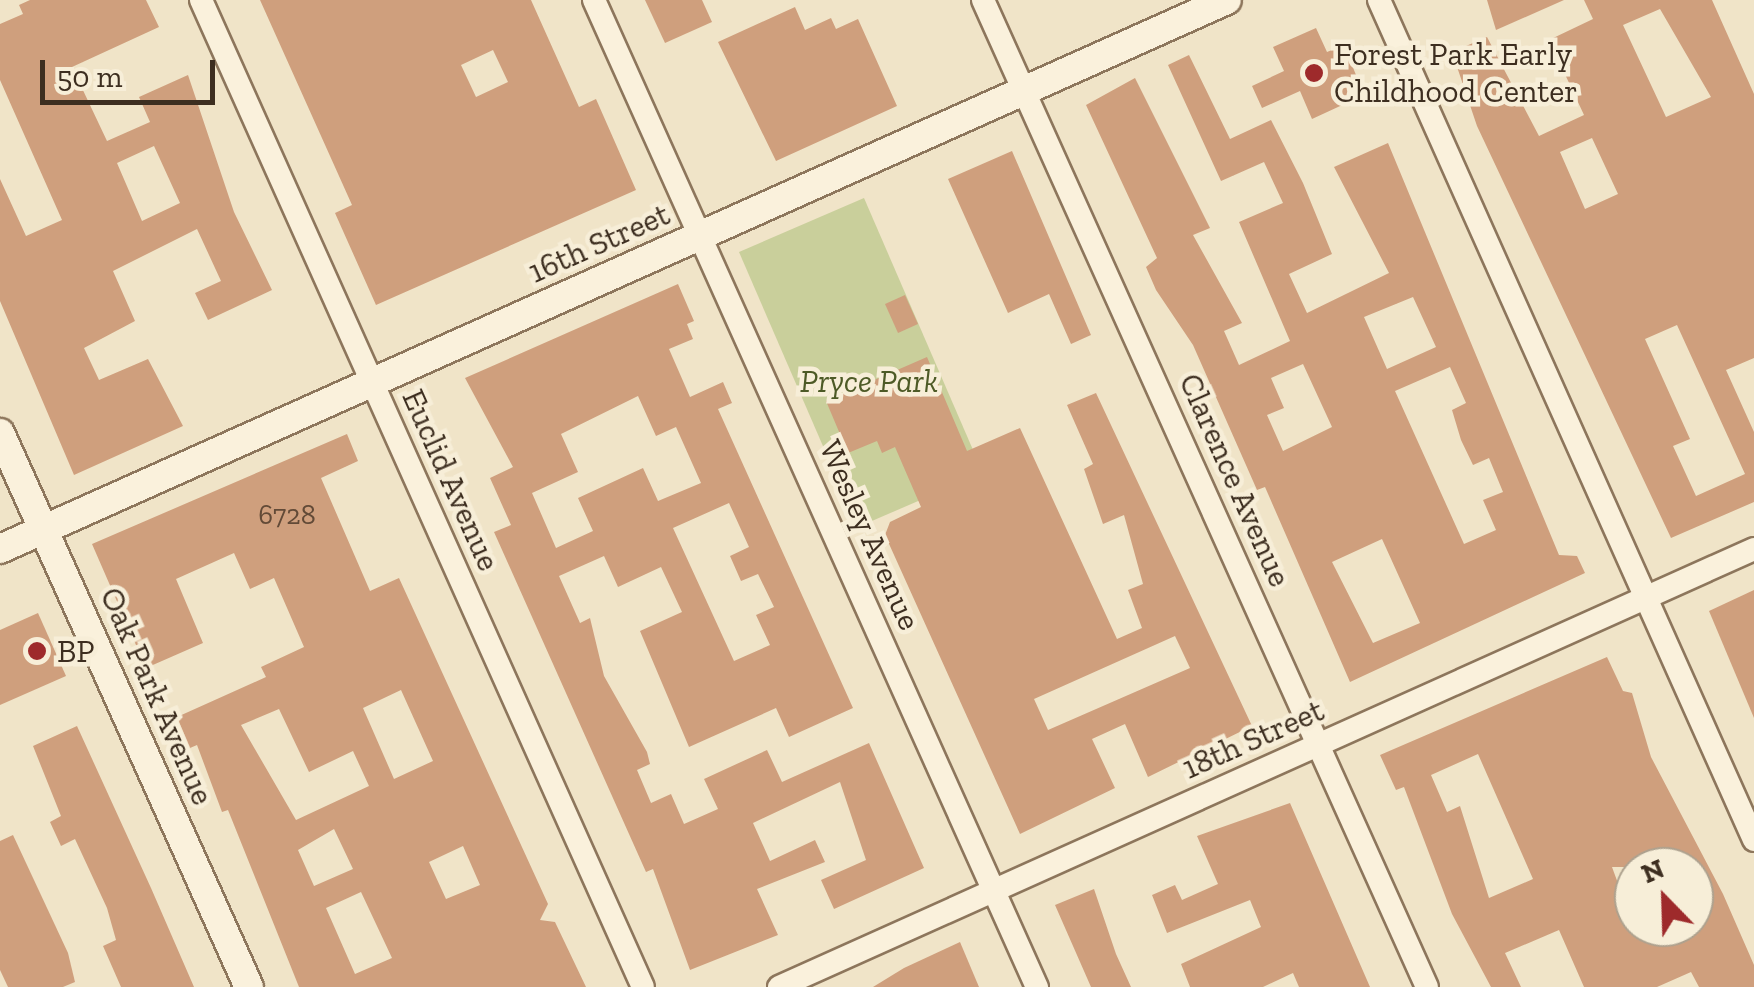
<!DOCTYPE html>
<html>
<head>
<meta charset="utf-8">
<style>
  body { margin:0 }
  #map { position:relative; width:1754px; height:987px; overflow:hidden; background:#f0e4c8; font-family:"Zilla Slab",serif }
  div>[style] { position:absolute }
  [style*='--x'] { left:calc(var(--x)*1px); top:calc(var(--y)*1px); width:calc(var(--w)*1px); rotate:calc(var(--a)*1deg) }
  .green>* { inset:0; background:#c9cf9b }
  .building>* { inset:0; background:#cf9f7d }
  .roads { filter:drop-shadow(2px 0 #8d765c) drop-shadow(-2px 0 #8d765c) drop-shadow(0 2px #8d765c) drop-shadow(0 -2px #8d765c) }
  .minor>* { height:22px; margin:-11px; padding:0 11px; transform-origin:11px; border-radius:11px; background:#faf1dc }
  .tertiary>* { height:28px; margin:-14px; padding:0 14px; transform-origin:14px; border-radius:14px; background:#faf1dc }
  .dots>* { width:28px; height:28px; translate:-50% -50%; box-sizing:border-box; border:5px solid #f7eed8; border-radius:50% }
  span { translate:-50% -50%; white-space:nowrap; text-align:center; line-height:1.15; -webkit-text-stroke:9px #f7eed8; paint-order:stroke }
  .number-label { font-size:28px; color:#624a37 }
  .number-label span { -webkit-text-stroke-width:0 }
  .poi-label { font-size:32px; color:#3d2e20 }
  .left { translate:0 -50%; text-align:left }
  .street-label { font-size:32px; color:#3d2e20 }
  .park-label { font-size:32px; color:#4d5a26; font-style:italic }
  .north { position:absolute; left:1614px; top:847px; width:100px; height:100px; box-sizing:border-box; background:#f7eed8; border:2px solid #ada18e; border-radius:50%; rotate:337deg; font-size:28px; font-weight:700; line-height:40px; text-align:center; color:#3d2e20 }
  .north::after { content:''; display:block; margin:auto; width:35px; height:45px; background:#9e2a2b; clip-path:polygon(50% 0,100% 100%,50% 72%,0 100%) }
  .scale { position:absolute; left:40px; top:60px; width:175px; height:45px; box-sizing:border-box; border:5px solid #3d2e20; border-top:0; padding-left:12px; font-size:30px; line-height:35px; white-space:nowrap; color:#3d2e20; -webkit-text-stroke:8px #f7eed8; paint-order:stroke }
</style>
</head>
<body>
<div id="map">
  <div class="green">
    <i style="clip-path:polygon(864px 198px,983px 473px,858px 527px,739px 252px)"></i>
  </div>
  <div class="building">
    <i style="clip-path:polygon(evenodd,30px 0,146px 0,159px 27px,72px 67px,107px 141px,150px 122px,139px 97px,188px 75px,234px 212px,272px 290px,208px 320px,195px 293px,221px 281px,197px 229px,113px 271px,135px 321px,84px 348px,99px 380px,148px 359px,183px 426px,74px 475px,0 301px,0 179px,26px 236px,62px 220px,0 80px,0 24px,23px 14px,19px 5px,30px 0,154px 146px,180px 203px,142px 221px,117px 163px,154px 146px)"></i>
    <i style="clip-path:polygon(evenodd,260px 0,531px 0,579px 107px,596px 99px,636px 190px,376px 305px,335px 213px,352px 205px,260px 0,493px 50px,508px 82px,476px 97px,461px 65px,493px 50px)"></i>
    <i style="clip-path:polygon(645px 0,702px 0,712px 22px,665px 43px)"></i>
    <i style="clip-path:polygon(1487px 0,1564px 0,1496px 30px)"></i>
    <i style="clip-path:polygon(evenodd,1584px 0,1712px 0,1754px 94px,1754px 358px,1726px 370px,1754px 432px,1754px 502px,1671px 538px,1477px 126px,1452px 52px,1487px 37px,1539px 136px,1584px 115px,1549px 40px,1593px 19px,1584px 0,1660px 9px,1711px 97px,1666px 117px,1623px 25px,1660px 9px,1584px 0,1592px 138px,1618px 194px,1585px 209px,1560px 152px,1592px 138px,1584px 0,1677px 325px,1745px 474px,1696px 496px,1673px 446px,1690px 439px,1645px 339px,1677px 325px)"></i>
    <i style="clip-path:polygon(795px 7px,805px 30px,831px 18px,836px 29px,858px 19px,897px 106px,776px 161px,718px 42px)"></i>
    <i style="clip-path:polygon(1316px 28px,1327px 52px,1344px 45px,1364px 95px,1312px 119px,1300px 91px,1262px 108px,1252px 86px,1284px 71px,1273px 47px)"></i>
    <i style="clip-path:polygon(evenodd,1189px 55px,1230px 139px,1271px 120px,1303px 183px,1332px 254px,1289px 274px,1307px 313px,1389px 273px,1334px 167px,1388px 143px,1559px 555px,1577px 556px,1585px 573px,1350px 682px,1265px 487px,1257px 490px,1193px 345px,1156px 290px,1146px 267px,1157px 258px,1086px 105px,1135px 78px,1210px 228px,1193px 235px,1242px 323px,1224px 331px,1239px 365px,1290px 341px,1239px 222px,1283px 203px,1264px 162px,1221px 181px,1168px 65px,1189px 55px,1413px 297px,1436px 347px,1387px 369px,1364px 317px,1413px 297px,1189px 55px,1303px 364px,1332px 427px,1283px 451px,1267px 415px,1284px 408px,1271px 378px,1303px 364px,1189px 55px,1450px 367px,1466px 403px,1452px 410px,1461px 440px,1473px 465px,1489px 458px,1503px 492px,1483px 500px,1496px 530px,1464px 544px,1395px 391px,1450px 367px,1189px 55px,1382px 539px,1420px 623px,1373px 643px,1332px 562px,1382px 539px)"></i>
    <i style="clip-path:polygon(1012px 151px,1091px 335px,1071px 344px,1049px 294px,1008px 313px,948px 179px)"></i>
    <i style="clip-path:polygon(evenodd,678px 284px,694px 321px,687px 324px,693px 339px,669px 349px,690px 397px,723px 382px,732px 403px,718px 409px,853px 708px,789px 737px,776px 708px,689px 747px,640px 631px,682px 612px,661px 567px,618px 587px,604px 556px,559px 576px,580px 623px,590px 618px,604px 676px,647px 752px,650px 764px,637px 770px,651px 803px,671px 794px,684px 824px,718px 809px,704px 779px,767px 750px,782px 782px,869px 743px,924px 868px,834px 909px,821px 880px,866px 860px,840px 782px,753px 823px,770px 861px,815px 840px,825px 862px,757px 889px,778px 935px,690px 970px,653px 869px,646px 872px,494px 532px,511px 525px,490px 478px,513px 467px,465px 378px,678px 284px,638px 396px,656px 436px,676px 427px,701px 483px,658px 501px,643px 468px,578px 498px,593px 531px,556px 548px,532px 493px,578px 472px,561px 434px,638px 396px,678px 284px,729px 503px,749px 547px,730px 556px,741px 581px,758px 574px,774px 607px,756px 615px,770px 645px,734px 661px,673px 528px,729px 503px)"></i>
    <i style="clip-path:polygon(905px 295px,918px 324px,898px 333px,885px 304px)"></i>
    <i style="clip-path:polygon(evenodd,927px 357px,967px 451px,1020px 428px,1117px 639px,1142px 628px,1128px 590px,1143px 584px,1124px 515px,1103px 524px,1084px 469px,1093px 464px,1067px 405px,1096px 393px,1252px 726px,1148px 777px,1125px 724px,1092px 739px,1115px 788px,1020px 834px,885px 535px,890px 522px,921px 507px,895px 447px,882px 453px,877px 441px,848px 453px,826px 401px,927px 357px,1175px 636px,1190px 668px,1048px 730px,1034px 699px,1175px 636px)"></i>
    <i style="clip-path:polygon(evenodd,347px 434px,358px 461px,321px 478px,370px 591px,399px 578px,548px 904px,540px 920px,555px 922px,586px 987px,299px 987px,228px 810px,222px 812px,197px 745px,190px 748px,177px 717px,266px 677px,261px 667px,304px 647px,274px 578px,250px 589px,234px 553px,176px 579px,203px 643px,146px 668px,92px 544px,347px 434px,401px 690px,433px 761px,394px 779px,363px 708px,401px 690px,347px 434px,279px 709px,309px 772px,353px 751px,369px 786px,296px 820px,241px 725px,279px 709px,347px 434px,334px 829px,353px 869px,314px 886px,298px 850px,334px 829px,347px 434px,463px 846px,480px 885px,446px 899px,429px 862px,463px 846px,347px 434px,361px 892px,392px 958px,355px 974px,326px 908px,361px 892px)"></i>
    <i style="clip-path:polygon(1754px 590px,1754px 718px,1709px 611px)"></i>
    <i style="clip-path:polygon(38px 613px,66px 676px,0 705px,0 630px)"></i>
    <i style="clip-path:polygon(evenodd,1607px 657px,1623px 691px,1632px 693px,1651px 757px,1723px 894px,1754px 965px,1754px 987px,1699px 987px,1691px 972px,1657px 987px,1584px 987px,1559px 930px,1505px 953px,1521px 987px,1491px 987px,1452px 914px,1404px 787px,1396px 790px,1380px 755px,1607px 657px,1478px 754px,1533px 879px,1489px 898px,1460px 806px,1447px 812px,1431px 775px,1478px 754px,1607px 657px,1612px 867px,1694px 867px,1694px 927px,1634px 927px,1612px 867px)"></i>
    <i style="clip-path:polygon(77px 726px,151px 888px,194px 987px,121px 987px,103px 946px,116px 940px,107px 908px,75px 839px,61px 846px,50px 822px,61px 816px,33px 746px)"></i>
    <i style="clip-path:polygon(1290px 803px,1370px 987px,1299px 987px,1293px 973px,1263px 987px,1190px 987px,1181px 964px,1261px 927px,1250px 900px,1167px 933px,1152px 895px,1175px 885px,1182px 900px,1218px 884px,1197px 836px)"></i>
    <i style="clip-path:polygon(13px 835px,68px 953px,75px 982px,63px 987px,8px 987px,0 970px,0 841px)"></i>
    <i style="clip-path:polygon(1094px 889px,1116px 954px,1131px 987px,1091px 987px,1055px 905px)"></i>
    <i style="clip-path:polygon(960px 942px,979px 987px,873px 987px,904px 968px)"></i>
  </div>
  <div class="roads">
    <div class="minor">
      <i style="--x:201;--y:0;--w:1081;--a:65.88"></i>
      <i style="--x:594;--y:0;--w:1082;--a:65.83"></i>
      <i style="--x:983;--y:0;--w:1082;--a:65.78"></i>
      <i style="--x:1379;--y:0;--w:920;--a:65.94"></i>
      <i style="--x:779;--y:987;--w:1069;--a:-24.19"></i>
    </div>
    <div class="tertiary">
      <i style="--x:0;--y:433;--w:607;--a:65.8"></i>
      <i style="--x:0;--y:549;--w:1344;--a:-24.11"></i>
    </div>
  </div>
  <div class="dots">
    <i style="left:1314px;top:73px;background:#9e2a2b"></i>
    <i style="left:37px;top:651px;background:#9e2a2b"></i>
  </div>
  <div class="number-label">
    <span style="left:287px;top:515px">6728</span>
  </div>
  <div class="poi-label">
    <span class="left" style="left:1334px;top:73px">Forest Park Early<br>Childhood Center</span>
    <span class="left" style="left:57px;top:651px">BP</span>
  </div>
  <div class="street-label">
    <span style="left:599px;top:243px;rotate:-24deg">16th Street</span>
    <span style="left:451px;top:480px;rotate:66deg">Euclid Avenue</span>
    <span style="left:1235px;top:480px;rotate:66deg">Clarence Avenue</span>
    <span style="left:870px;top:535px;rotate:66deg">Wesley Avenue</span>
    <span style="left:157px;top:696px;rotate:66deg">Oak Park Avenue</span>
    <span style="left:1253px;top:739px;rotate:-24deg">18th Street</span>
  </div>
  <div class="park-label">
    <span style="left:869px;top:381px">Pryce Park</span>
  </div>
  <div class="north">N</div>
  <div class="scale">50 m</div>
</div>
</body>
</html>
